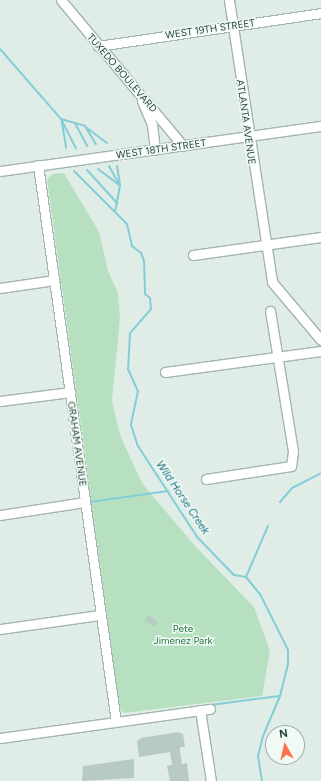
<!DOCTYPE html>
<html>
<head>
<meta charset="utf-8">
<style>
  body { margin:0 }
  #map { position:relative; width:321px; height:781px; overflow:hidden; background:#e0ede7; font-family:Figtree,sans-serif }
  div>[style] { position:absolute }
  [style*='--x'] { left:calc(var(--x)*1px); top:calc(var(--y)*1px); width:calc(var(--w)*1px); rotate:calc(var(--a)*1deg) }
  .green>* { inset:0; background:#b7e0c1 }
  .stream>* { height:2px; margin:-1px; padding:0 1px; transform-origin:1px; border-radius:1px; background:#83cdd7 }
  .building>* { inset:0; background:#b8cbc2 }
  .roads { filter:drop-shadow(1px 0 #a2b5ae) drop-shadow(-1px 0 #a2b5ae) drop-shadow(0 1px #a2b5ae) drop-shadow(0 -1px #a2b5ae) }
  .minor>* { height:9px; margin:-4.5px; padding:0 4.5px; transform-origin:4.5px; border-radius:4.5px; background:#fff }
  span { translate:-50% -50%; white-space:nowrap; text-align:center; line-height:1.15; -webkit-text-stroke:3px #f1f9f5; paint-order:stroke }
  .street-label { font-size:10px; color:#1f3f35 }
  .park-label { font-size:10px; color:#267943 }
  .water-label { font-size:11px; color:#147180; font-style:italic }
  .north { position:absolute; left:265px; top:725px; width:40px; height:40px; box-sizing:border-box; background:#f1f9f5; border:1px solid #9dafa8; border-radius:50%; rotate:352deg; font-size:11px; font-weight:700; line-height:16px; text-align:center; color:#1f3f35 }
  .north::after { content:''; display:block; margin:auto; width:14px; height:18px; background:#ff724c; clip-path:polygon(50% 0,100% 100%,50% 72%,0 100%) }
</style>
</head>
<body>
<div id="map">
  <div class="green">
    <i style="clip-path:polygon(64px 173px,99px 232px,108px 271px,118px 293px,120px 318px,112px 401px,120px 435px,142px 483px,195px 546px,254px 607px,270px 651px,262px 696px,124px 713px,120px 709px,47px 179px,53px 174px)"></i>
  </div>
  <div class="stream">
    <i style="--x:0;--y:49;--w:93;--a:48.9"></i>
    <i style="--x:61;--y:119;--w:25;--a:16"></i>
    <i style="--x:85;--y:126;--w:21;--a:59"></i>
    <i style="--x:61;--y:119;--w:33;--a:63"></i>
    <i style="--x:62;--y:122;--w:26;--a:81"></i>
    <i style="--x:75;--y:123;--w:26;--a:62"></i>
    <i style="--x:87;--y:128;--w:25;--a:37"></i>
    <i style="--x:109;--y:166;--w:23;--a:61"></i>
    <i style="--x:120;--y:186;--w:26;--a:101"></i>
    <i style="--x:115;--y:212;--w:17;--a:45"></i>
    <i style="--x:127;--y:224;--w:23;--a:77"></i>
    <i style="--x:132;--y:246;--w:11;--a:38"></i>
    <i style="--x:141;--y:253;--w:9;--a:69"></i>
    <i style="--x:144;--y:261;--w:33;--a:88"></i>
    <i style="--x:145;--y:294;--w:6;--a:39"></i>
    <i style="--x:150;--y:298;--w:11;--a:85"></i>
    <i style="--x:151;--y:309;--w:32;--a:131"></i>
    <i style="--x:130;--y:333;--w:36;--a:93"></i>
    <i style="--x:128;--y:369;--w:24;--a:66"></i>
    <i style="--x:138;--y:391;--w:35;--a:102"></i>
    <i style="--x:131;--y:425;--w:22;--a:72"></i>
    <i style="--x:138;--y:446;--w:108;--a:57"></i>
    <i style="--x:197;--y:537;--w:53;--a:45.8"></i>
    <i style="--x:234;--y:575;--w:12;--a:9"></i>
    <i style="--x:246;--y:577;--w:22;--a:51"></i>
    <i style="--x:260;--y:594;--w:63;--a:63.4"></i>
    <i style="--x:288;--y:650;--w:14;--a:90"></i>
    <i style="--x:288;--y:664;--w:33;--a:104"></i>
    <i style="--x:280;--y:696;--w:43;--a:113"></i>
    <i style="--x:263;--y:736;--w:21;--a:104"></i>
    <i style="--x:258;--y:756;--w:25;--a:81"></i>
    <i style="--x:117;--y:166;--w:19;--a:81"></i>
    <i style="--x:98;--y:169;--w:26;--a:37"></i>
    <i style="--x:87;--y:170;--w:45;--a:47.7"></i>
    <i style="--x:74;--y:171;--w:58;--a:45"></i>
    <i style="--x:89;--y:502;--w:80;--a:-7.9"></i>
    <i style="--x:280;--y:502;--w:18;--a:-49"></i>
    <i style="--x:292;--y:488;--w:33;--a:-27"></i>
    <i style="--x:246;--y:577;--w:56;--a:-66.7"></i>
    <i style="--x:210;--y:705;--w:70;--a:-7.4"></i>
  </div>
  <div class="building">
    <i style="clip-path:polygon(148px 615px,158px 622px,155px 627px,145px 621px)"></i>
    <i style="clip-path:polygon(178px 732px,183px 734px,185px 747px,180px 747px,180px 751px,182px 764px,187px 763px,189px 781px,170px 781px,167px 766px,172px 765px,170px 752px,139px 757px,137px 741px,141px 738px)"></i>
    <i style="clip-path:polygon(134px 759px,134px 778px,82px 781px,83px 766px)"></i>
  </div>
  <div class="roads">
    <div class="minor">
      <i style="--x:61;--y:0;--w:190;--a:50.1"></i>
      <i style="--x:229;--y:0;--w:285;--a:81.3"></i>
      <i style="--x:272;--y:282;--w:76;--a:49.8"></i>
      <i style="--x:98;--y:46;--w:225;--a:-8.4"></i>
      <i style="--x:142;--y:101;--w:26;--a:67"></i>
      <i style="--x:152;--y:125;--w:25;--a:83"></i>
      <i style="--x:38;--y:165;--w:562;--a:82.03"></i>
      <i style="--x:0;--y:171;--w:324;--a:-8"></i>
      <i style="--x:193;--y:255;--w:129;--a:-8"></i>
      <i style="--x:0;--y:288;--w:55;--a:-8.4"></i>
      <i style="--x:165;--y:372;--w:157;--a:-7.7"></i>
      <i style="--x:0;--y:401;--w:71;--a:-7.3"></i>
      <i style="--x:206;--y:479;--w:86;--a:-8.7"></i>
      <i style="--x:291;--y:466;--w:15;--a:-82"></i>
      <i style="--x:293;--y:451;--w:142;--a:-99.3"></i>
      <i style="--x:0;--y:515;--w:86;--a:-8.7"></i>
      <i style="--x:0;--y:629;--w:101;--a:-8"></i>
      <i style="--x:200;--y:710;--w:72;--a:81.2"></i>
      <i style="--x:0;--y:738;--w:212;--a:-7.9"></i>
    </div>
  </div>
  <div class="street-label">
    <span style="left:210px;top:29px;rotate:-8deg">WEST 19TH STREET</span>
    <span style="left:122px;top:73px;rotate:49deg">TUXEDO BOULEVARD</span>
    <span style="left:246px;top:122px;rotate:82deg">ATLANTA AVENUE</span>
    <span style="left:161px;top:149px;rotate:-8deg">WEST 18TH STREET</span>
    <span style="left:77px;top:444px;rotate:82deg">GRAHAM AVENUE</span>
  </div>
  <div class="park-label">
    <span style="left:183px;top:634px">Pete<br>Jimenez Park</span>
  </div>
  <div class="water-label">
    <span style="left:182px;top:498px;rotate:56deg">Wild Horse Creek</span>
  </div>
  <div class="north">N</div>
</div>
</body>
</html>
